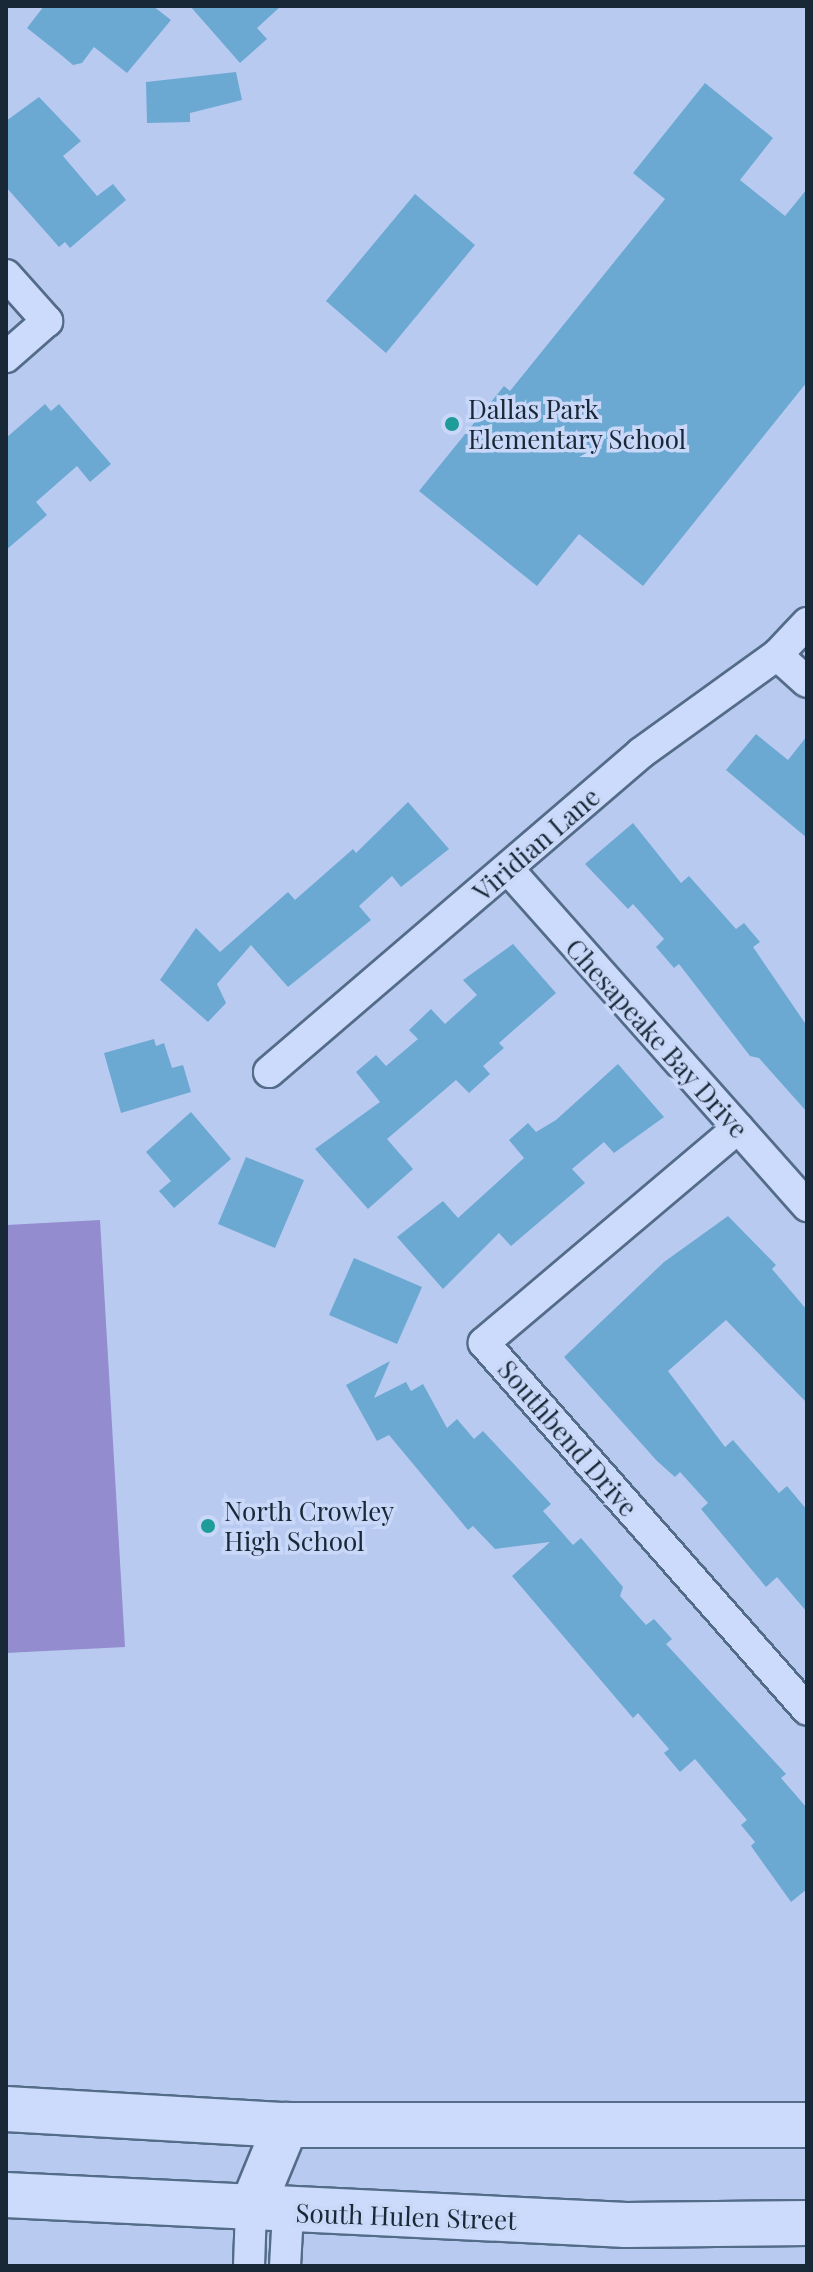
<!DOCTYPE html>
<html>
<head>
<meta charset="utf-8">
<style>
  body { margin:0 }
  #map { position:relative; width:813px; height:2272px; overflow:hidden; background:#b9caf1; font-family:"Playfair Display",serif }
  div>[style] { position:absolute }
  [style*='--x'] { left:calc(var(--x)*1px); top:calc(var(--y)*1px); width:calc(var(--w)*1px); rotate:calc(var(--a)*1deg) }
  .green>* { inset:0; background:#938dcf }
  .building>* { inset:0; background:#6ba9d2 }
  .roads { filter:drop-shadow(2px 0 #536c88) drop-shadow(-2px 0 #536c88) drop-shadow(0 2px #536c88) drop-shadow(0 -2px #536c88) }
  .minor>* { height:30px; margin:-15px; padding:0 15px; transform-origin:15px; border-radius:15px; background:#ccdbfc }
  .secondary>* { height:44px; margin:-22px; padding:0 22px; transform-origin:22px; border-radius:22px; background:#ccdbfc }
  .dots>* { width:22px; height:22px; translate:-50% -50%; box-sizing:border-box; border:4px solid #c9d7f8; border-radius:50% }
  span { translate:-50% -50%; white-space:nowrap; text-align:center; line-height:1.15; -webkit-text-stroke:7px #c9d7f8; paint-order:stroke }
  .poi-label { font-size:26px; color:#192836 }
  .left { translate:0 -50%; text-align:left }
  .street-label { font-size:26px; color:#192836 }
  .frame { position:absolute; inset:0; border:8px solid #192836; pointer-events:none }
</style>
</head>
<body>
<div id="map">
  <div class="green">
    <i style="clip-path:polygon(100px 1220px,125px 1647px,6px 1653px,6px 1225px)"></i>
  </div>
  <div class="building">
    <i style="clip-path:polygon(44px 6px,153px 6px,171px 20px,127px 73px,94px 47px,82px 63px,73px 65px,60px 54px,27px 28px)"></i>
    <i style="clip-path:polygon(190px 6px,281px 6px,257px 28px,267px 39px,240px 63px)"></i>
    <i style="clip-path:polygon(236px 72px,242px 100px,190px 113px,190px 122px,147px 123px,146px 82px)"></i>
    <i style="clip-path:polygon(705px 83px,773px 138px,740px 180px,785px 216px,807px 189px,807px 382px,643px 586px,579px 534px,537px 586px,419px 491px,504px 386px,510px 391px,665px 199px,633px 173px)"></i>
    <i style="clip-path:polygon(39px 97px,81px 141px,63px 156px,97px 196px,113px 184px,126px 200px,70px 248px,65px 242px,59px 247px,6px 187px,6px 121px)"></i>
    <i style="clip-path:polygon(415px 194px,475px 245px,386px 353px,326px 301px)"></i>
    <i style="clip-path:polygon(45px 404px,51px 411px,59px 404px,111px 464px,90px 482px,77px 466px,36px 502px,47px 515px,6px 550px,6px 438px)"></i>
    <i style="clip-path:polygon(756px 734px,788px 760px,807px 736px,807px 838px,726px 770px)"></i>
    <i style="clip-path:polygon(408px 802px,449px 849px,401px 887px,392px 876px,359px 906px,371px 920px,288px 987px,251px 945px,217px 984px,226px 1003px,208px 1022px,160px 980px,196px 928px,220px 952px,288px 892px,295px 900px,353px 849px,356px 853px)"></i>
    <i style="clip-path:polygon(633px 823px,681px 883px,689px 876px,736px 929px,744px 923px,760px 942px,753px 947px,807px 1026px,807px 1112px,759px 1058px,750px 1056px,679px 964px,674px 968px,656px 947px,664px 939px,633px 904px,628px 909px,585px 864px)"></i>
    <i style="clip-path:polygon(513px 944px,556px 993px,499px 1043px,504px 1048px,483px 1066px,490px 1074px,469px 1093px,456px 1080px,387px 1139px,413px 1169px,368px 1209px,315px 1149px,380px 1102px,356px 1072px,376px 1055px,386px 1066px,418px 1039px,409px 1030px,431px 1009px,445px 1024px,477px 995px,463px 980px)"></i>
    <i style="clip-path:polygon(154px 1039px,156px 1046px,164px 1043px,172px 1068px,183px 1065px,191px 1092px,121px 1113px,104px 1053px)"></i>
    <i style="clip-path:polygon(618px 1064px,664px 1117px,614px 1153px,604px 1142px,572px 1169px,585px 1183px,511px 1246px,499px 1233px,443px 1289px,397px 1237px,443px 1201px,458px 1218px,524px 1158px,509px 1140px,528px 1123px,536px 1132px,556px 1120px)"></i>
    <i style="clip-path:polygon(191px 1112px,231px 1159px,174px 1208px,159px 1191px,171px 1181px,146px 1152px)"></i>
    <i style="clip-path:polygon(246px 1157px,304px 1180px,275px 1248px,218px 1224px)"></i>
    <i style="clip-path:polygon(728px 1216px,776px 1265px,772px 1269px,807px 1310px,807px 1403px,726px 1320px,668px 1371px,725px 1447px,733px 1440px,779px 1493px,787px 1486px,807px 1510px,807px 1612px,777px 1577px,766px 1587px,701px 1509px,708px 1503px,680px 1472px,675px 1477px,657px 1461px,564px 1357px,664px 1262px)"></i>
    <i style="clip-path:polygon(354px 1258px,422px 1287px,397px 1344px,329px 1315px)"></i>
    <i style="clip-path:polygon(390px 1361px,374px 1398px,406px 1382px,411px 1391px,423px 1384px,447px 1428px,457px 1419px,474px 1439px,483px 1431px,551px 1504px,543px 1511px,573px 1545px,581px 1538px,623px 1587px,620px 1596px,646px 1625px,654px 1619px,672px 1639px,666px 1644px,786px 1774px,781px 1778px,807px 1808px,807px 1889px,791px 1902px,751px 1846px,755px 1842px,741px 1825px,747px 1820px,695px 1759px,680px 1772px,664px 1753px,669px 1749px,638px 1713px,633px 1718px,512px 1576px,550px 1542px,495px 1549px,473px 1526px,468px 1530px,389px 1435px,377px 1441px,346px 1385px)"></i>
  </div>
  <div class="roads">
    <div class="minor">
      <i style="--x:6;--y:275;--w:62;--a:48.3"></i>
      <i style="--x:47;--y:321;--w:55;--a:138.7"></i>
      <i style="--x:777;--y:655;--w:40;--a:42"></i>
      <i style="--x:508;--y:869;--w:451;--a:48.4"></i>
      <i style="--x:269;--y:1072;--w:490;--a:-40.6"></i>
      <i style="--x:641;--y:753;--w:168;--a:-35.8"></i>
      <i style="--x:777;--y:655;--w:44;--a:-46.8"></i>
      <i style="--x:738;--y:1128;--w:333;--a:139.8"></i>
      <i style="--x:484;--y:1343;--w:489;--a:48.6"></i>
      <i style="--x:249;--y:2266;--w:56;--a:-88"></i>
      <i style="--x:285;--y:2266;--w:54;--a:-86.8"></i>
    </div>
    <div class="secondary">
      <i style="--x:6;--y:2109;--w:280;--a:3.3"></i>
      <i style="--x:286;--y:2125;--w:521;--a:0"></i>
      <i style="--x:6;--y:2195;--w:621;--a:2.77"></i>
      <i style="--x:626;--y:2225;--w:181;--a:-0.6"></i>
      <i style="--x:251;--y:2210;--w:92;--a:-67.6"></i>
    </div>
  </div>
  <div class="dots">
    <i style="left:452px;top:424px;background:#1e9c99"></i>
    <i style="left:208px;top:1526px;background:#1e9c99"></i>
  </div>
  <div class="poi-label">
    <span class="left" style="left:468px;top:424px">Dallas Park<br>Elementary School</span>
    <span class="left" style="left:224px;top:1526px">North Crowley<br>High School</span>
  </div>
  <div class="street-label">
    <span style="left:536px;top:844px;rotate:-41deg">Viridian Lane</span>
    <span style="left:657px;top:1038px;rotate:48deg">Chesapeake Bay Drive</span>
    <span style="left:568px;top:1438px;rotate:49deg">Southbend Drive</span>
    <span style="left:406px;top:2216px;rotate:2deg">South Hulen Street</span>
  </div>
  <div class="frame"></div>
</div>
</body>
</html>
